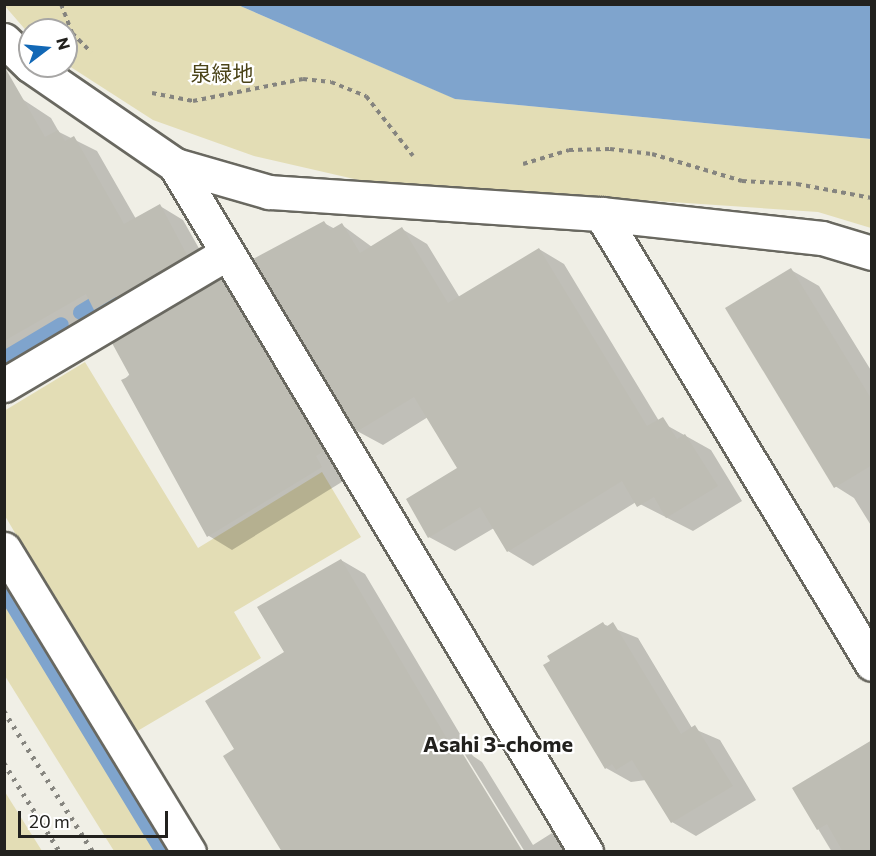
<!DOCTYPE html>
<html>
<head>
<meta charset="utf-8">
<style>
  body { margin:0 }
  #map { position:relative; width:876px; height:856px; overflow:hidden; background:#f0efe6; font-family:Commissioner,"Noto Sans JP",sans-serif }
  div>[style] { position:absolute }
  [style*='--x'] { left:calc(var(--x)*1px); top:calc(var(--y)*1px); width:calc(var(--w)*1px); rotate:calc(var(--a)*1deg) }
  .green>* { inset:0; background:#e3ddb5 }
  .water>* { inset:0; background:#7fa4cd }
  .shadow>* { inset:0; background:#0003 }
  .stream>* { height:15px; margin:-7.5px; padding:0 7.5px; transform-origin:7.5px; border-radius:7.5px; background:#7fa4cd }
  .building>* { inset:0; background:#bebdb4 }
  .path>* { height:4px; margin-top:-2px; transform-origin:0; background:repeating-linear-gradient(90deg,#85847f 0 4.5px,transparent 0 9px) }
  .roads { filter:drop-shadow(2px 0 #696860) drop-shadow(-2px 0 #696860) drop-shadow(0 2px #696860) drop-shadow(0 -2px #696860) }
  .minor>* { height:33px; margin:-16.5px; padding:0 16.5px; transform-origin:16.5px; border-radius:16.5px; background:#fff }
  .rail>* { height:4.5px; margin-top:-2.25px; transform-origin:0; background:repeating-linear-gradient(90deg,#86857f 0 3px,transparent 0 9px) }
  span { translate:-50% -50%; white-space:nowrap; text-align:center; line-height:1.15; -webkit-text-stroke:4.5px #fff; paint-order:stroke }
  .park-label { font-size:21px; color:#4b4419 }
  .neighbourhood-label { font-size:22px; color:#22211e; font-weight:700 }
  .frame { position:absolute; inset:0; border:6px solid #22211e; pointer-events:none }
  .north { position:absolute; left:18px; top:18px; width:60px; height:60px; box-sizing:border-box; background:#fff; border:2px solid #a7a6a5; border-radius:50%; rotate:74deg; font-size:16px; font-weight:700; line-height:24px; text-align:center; color:#22211e }
  .north::after { content:''; display:block; margin:auto; width:21px; height:27px; background:#1268b6; clip-path:polygon(50% 0,100% 100%,50% 72%,0 100%) }
  .scale { position:absolute; left:18px; top:811px; width:150px; height:27px; box-sizing:border-box; border:3px solid #22211e; border-top:0; padding-left:8px; font-size:18px; line-height:21px; white-space:nowrap; color:#22211e; -webkit-text-stroke:4px #fff; paint-order:stroke }
</style>
</head>
<body>
<div id="map">
  <div class="green">
    <i style="clip-path:polygon(4px 5px,238px 5px,456px 99px,871px 139px,871px 228px,818px 212px,363px 181px,254px 156px,153px 120px,66px 64px,66px 30px,30px 30px,30px 35px)"></i>
    <i style="clip-path:polygon(85px 362px,198px 548px,322px 472px,361px 537px,234px 612px,261px 658px,134px 733px,5px 516px,4px 411px)"></i>
    <i style="clip-path:polygon(4px 601px,5px 601px,158px 851px,114px 851px,5px 676px)"></i>
    <i style="clip-path:polygon(5px 792px,42px 851px,5px 851px)"></i>
  </div>
  <div class="water">
    <i style="clip-path:polygon(238px 5px,871px 5px,871px 139px,455px 99px)"></i>
  </div>
  <div class="shadow">
    <i style="clip-path:polygon(10px 91px,51px 118px,59px 132px,97px 151px,136px 219px,160px 206px,183px 220px,210px 268px,4px 368px,4px 95px)"></i>
    <i style="clip-path:polygon(324px 223px,335px 229px,342px 225px,372px 247px,402px 229px,427px 244px,460px 298px,539px 249px,564px 264px,659px 421px,711px 450px,742px 501px,693px 531px,636px 502px,533px 566px,508px 551px,494px 528px,455px 551px,429px 537px,460px 469px,428px 417px,383px 445px,357px 431px)"></i>
    <i style="clip-path:polygon(791px 270px,819px 286px,872px 372px,872px 527px,854px 498px,835px 486px)"></i>
    <i style="clip-path:polygon(221px 281px,245px 294px,345px 480px,232px 550px,209px 536px,123px 381px)"></i>
    <i style="clip-path:polygon(341px 560px,365px 574px,473px 756px,482px 762px,533px 845px,552px 833px,579px 852px,525px 852px,464px 753px,237px 750px)"></i>
    <i style="clip-path:polygon(603px 624px,638px 638px,692px 728px,720px 740px,756px 800px,696px 836px,672px 822px,646px 780px,631px 782px,606px 768px)"></i>
    <i style="clip-path:polygon(794px 789px,872px 852px,832px 852px)"></i>
  </div>
  <div class="stream">
    <i style="--x:80;--y:312;--w:33;--a:-31"></i>
    <i style="--x:4;--y:358;--w:66;--a:-30.8"></i>
    <i style="--x:4;--y:591;--w:306;--a:58.7"></i>
  </div>
  <div class="building">
    <i style="clip-path:polygon(4px 66px,45px 137px,58px 130px,65px 141px,74px 136px,124px 224px,160px 204px,187px 255px,94px 310px,86px 294px,4px 341px)"></i>
    <i style="clip-path:polygon(324px 221px,330px 230px,342px 223px,360px 253px,402px 227px,448px 303px,539px 248px,647px 426px,663px 417px,677px 439px,685px 434px,718px 486px,666px 518px,654px 497px,637px 507px,622px 481px,507px 552px,480px 507px,428px 538px,406px 499px,457px 468px,414px 397px,356px 432px,253px 259px)"></i>
    <i style="clip-path:polygon(791px 268px,872px 400px,872px 465px,834px 488px,725px 308px)"></i>
    <i style="clip-path:polygon(221px 279px,324px 451px,316px 456px,322px 467px,207px 537px,121px 380px,130px 376px,112px 343px)"></i>
    <i style="clip-path:polygon(341px 559px,453px 749px,458px 746px,523px 852px,282px 852px,223px 756px,234px 749px,205px 701px,284px 652px,257px 607px)"></i>
    <i style="clip-path:polygon(603px 622px,606px 627px,613px 622px,681px 734px,695px 725px,733px 786px,671px 823px,632px 760px,616px 770px,612px 764px,605px 769px,543px 665px,550px 661px,547px 656px)"></i>
    <i style="clip-path:polygon(872px 740px,872px 852px,843px 852px,827px 824px,817px 830px,792px 788px)"></i>
  </div>
  <div class="path">
    <i style="--x:61;--y:4;--w:31;--a:69"></i>
    <i style="--x:72;--y:33;--w:27;--a:45"></i>
    <i style="--x:152;--y:93;--w:42;--a:11"></i>
    <i style="--x:193;--y:101;--w:112;--a:-11.3"></i>
    <i style="--x:303;--y:79;--w:28;--a:6"></i>
    <i style="--x:331;--y:82;--w:38;--a:22"></i>
    <i style="--x:366;--y:96;--w:76;--a:51.9"></i>
    <i style="--x:523;--y:164;--w:48;--a:-16.9"></i>
    <i style="--x:569;--y:150;--w:41;--a:-1.4"></i>
    <i style="--x:610;--y:149;--w:42;--a:6.8"></i>
    <i style="--x:652;--y:154;--w:94;--a:16.7"></i>
    <i style="--x:742;--y:181;--w:55;--a:3.1"></i>
    <i style="--x:797;--y:184;--w:76;--a:10.6"></i>
  </div>
  <div class="roads">
    <div class="minor">
      <i style="--x:4;--y:40;--w:36;--a:44"></i>
      <i style="--x:31;--y:66;--w:175;--a:34.5"></i>
      <i style="--x:175;--y:165;--w:98;--a:16"></i>
      <i style="--x:269;--y:192;--w:333;--a:3.8"></i>
      <i style="--x:601;--y:214;--w:222;--a:6.2"></i>
      <i style="--x:822;--y:238;--w:52;--a:16.7"></i>
      <i style="--x:175;--y:165;--w:801;--a:59.11"></i>
      <i style="--x:601;--y:214;--w:525;--a:58.94"></i>
      <i style="--x:4;--y:385;--w:259;--a:-30.6"></i>
      <i style="--x:4;--y:549;--w:355;--a:58.6"></i>
    </div>
  </div>
  <div class="rail">
    <i style="--x:4;--y:711;--w:167;--a:57.7"></i>
    <i style="--x:4;--y:763;--w:105;--a:57.8"></i>
  </div>
  <div class="park-label">
    <span style="left:222px;top:73px">泉緑地</span>
  </div>
  <div class="neighbourhood-label">
    <span style="left:498px;top:744px">Asahi 3-chome</span>
  </div>
  <div class="frame"></div>
  <div class="north">N</div>
  <div class="scale">20 m</div>
</div>
</body>
</html>
